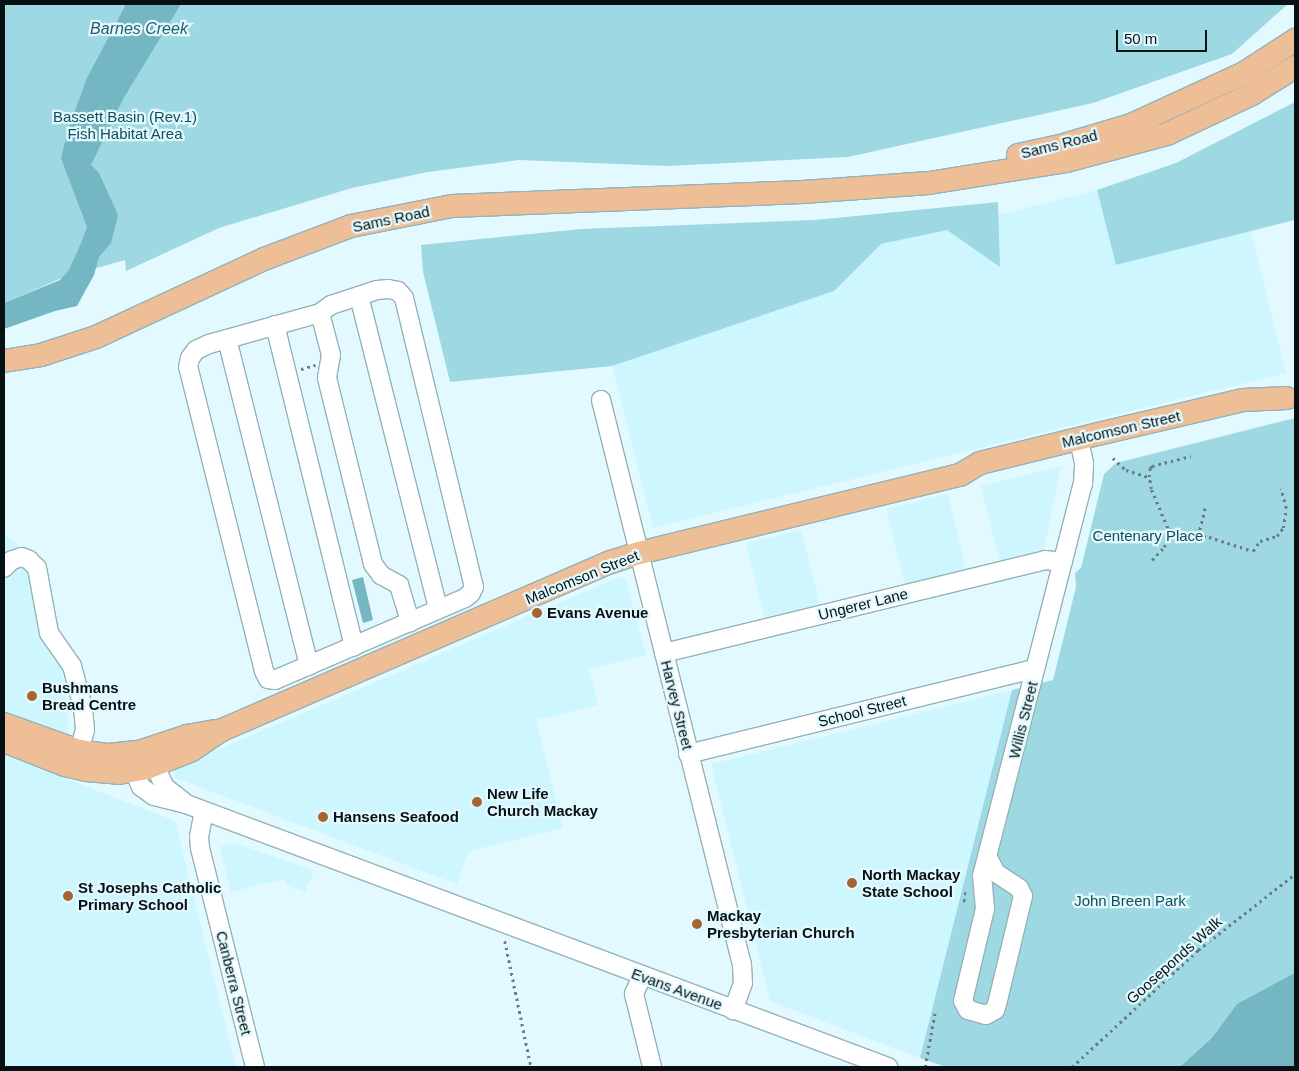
<!DOCTYPE html>
<html>
<head>
<meta charset="utf-8">
<style>
  body { margin:0 }
  #map { position:relative; width:1299px; height:1071px; overflow:hidden; background:#e2faff; font-family:Helvetica,sans-serif }
  div>[style] { position:absolute }
  [style*='--x'] { left:calc(var(--x)*1px); top:calc(var(--y)*1px); width:calc(var(--w)*1px); rotate:calc(var(--a)*1deg) }
  .built>* { inset:0; background:#cef6fe }
  .green>* { inset:0; background:#9ed8e3 }
  .water>* { inset:0; background:#75b6c3 }
  .path>* { height:2.5px; margin-top:-1.25px; transform-origin:0; background:repeating-linear-gradient(90deg,#6a7b7e 0 2.5px,transparent 0 6.5px) }
  .roads { filter:drop-shadow(1px 0 #95b2b7) drop-shadow(-1px 0 #95b2b7) drop-shadow(0 1px #95b2b7) drop-shadow(0 -1px #95b2b7) }
  .minor>* { height:18px; margin:-9px; padding:0 9px; transform-origin:9px; border-radius:9px; background:#fff }
  .major>* { height:22px; margin:-11px; padding:0 11px; transform-origin:11px; border-radius:11px; background:#eebe97 }
  .dots>* { width:14px; height:14px; translate:-50% -50%; box-sizing:border-box; border:2px solid #e2faff; border-radius:50% }
  span { translate:-50% -50%; white-space:nowrap; text-align:center; line-height:1.15; -webkit-text-stroke:4.5px #e2faff; paint-order:stroke }
  .park-label { font-size:15px; color:#134d56 }
  .street-label { font-size:15px; color:#071113 }
  .poi-label { font-size:15px; color:#071113; font-weight:700 }
  .left { translate:0 -50%; text-align:left }
  .water-label { font-size:16px; color:#275d67; font-style:italic }
  .frame { position:absolute; inset:0; border:5px solid #071113; pointer-events:none }
  .scale { position:absolute; left:1116px; top:30px; width:91px; height:22px; box-sizing:border-box; border:2px solid #071113; border-top:0; padding-left:6px; font-size:15px; line-height:18px; white-space:nowrap; color:#071113; -webkit-text-stroke:4px #e2faff; paint-order:stroke }
</style>
</head>
<body>
<div id="map">
  <div class="built">
    <i style="clip-path:polygon(1097px 190px,1116px 265px,1251px 231px,1286px 373px,653px 528px,599px 314px)"></i>
    <i style="clip-path:polygon(1061px 466px,1044px 550px,1000px 562px,981px 486px)"></i>
    <i style="clip-path:polygon(948px 494px,966px 570px,905px 585px,886px 509px)"></i>
    <i style="clip-path:polygon(801px 530px,820px 606px,765px 619px,746px 543px)"></i>
    <i style="clip-path:polygon(4px 535px,41px 562px,64px 681px,69px 729px,66px 737px,4px 714px)"></i>
    <i style="clip-path:polygon(619px 577px,626px 580px,646px 655px,589px 669px,598px 705px,536px 720px,563px 828px,469px 851px,457px 884px,175px 778px,173px 773px,178px 767px)"></i>
    <i style="clip-path:polygon(1012px 690px,920px 1058px,770px 1001px,711px 764px)"></i>
    <i style="clip-path:polygon(4px 754px,175px 821px,236px 1067px,4px 1067px)"></i>
    <i style="clip-path:polygon(235px 843px,314px 871px,305px 892px,286px 885px,284px 879px,231px 892px,220px 847px)"></i>
  </div>
  <div class="green">
    <i style="clip-path:polygon(4px 4px,1288px 4px,1232px 54px,1093px 103px,848px 157px,667px 166px,519px 160px,428px 172px,352px 188px,219px 228px,126px 271px,125px 260px,62px 278px,4px 303px)"></i>
    <i style="clip-path:polygon(1295px 102px,1295px 220px,1116px 265px,1097px 190px,1176px 163px)"></i>
    <i style="clip-path:polygon(998px 202px,1000px 267px,947px 230px,881px 244px,834px 291px,612px 366px,450px 382px,423px 272px,421px 245px,581px 229px,815px 220px)"></i>
    <i style="clip-path:polygon(1295px 418px,1295px 1067px,946px 1067px,920px 1058px,1012px 690px,1053px 680px,1076px 587px,1075px 573px,1081px 568px,1104px 474px,1116px 463px)"></i>
  </div>
  <div class="water">
    <i style="clip-path:polygon(126px 4px,181px 4px,123px 99px,91px 165px,99px 173px,118px 215px,111px 243px,99px 257px,94px 275px,77px 306px,55px 311px,4px 329px,4px 303px,60px 280px,69px 270px,81px 243px,87px 227px,61px 158px,69px 127px,87px 78px)"></i>
    <i style="clip-path:polygon(363px 577px,373px 620px,363px 623px,352px 580px)"></i>
    <i style="clip-path:polygon(1295px 973px,1295px 1067px,1180px 1067px,1212px 1038px,1237px 1004px)"></i>
  </div>
  <div class="path">
    <i style="--x:301;--y:369;--w:15;--a:-16"></i>
    <i style="--x:1113;--y:458;--w:18;--a:43"></i>
    <i style="--x:1126;--y:470;--w:24;--a:17"></i>
    <i style="--x:1169;--y:529;--w:23;--a:15"></i>
    <i style="--x:1191;--y:535;--w:18;--a:6"></i>
    <i style="--x:1209;--y:537;--w:46;--a:17.7"></i>
    <i style="--x:1253;--y:551;--w:12;--a:-55"></i>
    <i style="--x:1260;--y:541;--w:18;--a:-16"></i>
    <i style="--x:1277;--y:536;--w:10;--a:-53"></i>
    <i style="--x:1283;--y:528;--w:20;--a:-81"></i>
    <i style="--x:1286;--y:508;--w:20;--a:-105"></i>
    <i style="--x:1198;--y:536;--w:29;--a:-76"></i>
    <i style="--x:1152;--y:560;--w:18;--a:-47"></i>
    <i style="--x:1164;--y:547;--w:14;--a:-65"></i>
    <i style="--x:1170;--y:534;--w:49;--a:-112.9"></i>
    <i style="--x:1151;--y:489;--w:12;--a:-99"></i>
    <i style="--x:1149;--y:477;--w:9;--a:-84"></i>
    <i style="--x:1150;--y:468;--w:3;--a:-45"></i>
    <i style="--x:1152;--y:466;--w:40;--a:-14.4"></i>
    <i style="--x:964;--y:893;--w:5;--a:11"></i>
    <i style="--x:963;--y:900;--w:4;--a:14"></i>
    <i style="--x:505;--y:941;--w:129;--a:78.3"></i>
    <i style="--x:925;--y:1067;--w:56;--a:-79.7"></i>
    <i style="--x:1072;--y:1067;--w:172;--a:-42.9"></i>
    <i style="--x:1198;--y:950;--w:123;--a:-38.1"></i>
  </div>
  <div class="roads">
    <div class="minor">
      <i style="--x:388;--y:289;--w:10;--a:11"></i>
      <i style="--x:398;--y:291;--w:9;--a:49"></i>
      <i style="--x:404;--y:298;--w:297;--a:76.4"></i>
      <i style="--x:474;--y:587;--w:7;--a:117"></i>
      <i style="--x:471;--y:593;--w:8;--a:140"></i>
      <i style="--x:465;--y:598;--w:207;--a:156.7"></i>
      <i style="--x:275;--y:680;--w:7;--a:-172"></i>
      <i style="--x:268;--y:679;--w:9;--a:-117"></i>
      <i style="--x:264;--y:671;--w:313;--a:-104"></i>
      <i style="--x:188;--y:367;--w:9;--a:-77"></i>
      <i style="--x:190;--y:358;--w:10;--a:-53"></i>
      <i style="--x:196;--y:350;--w:14;--a:-25"></i>
      <i style="--x:209;--y:344;--w:115;--a:-15.6"></i>
      <i style="--x:320;--y:313;--w:14;--a:-36"></i>
      <i style="--x:331;--y:305;--w:48;--a:-18.1"></i>
      <i style="--x:377;--y:290;--w:11;--a:-5"></i>
      <i style="--x:359;--y:296;--w:323;--a:75.8"></i>
      <i style="--x:320;--y:313;--w:43;--a:75.3"></i>
      <i style="--x:331;--y:355;--w:23;--a:100"></i>
      <i style="--x:327;--y:378;--w:192;--a:76.1"></i>
      <i style="--x:373;--y:564;--w:14;--a:54"></i>
      <i style="--x:381;--y:575;--w:21;--a:29"></i>
      <i style="--x:399;--y:585;--w:39;--a:73"></i>
      <i style="--x:275;--y:325;--w:331;--a:76.2"></i>
      <i style="--x:227;--y:339;--w:337;--a:75.9"></i>
      <i style="--x:601;--y:400;--w:582;--a:75.99"></i>
      <i style="--x:742;--y:965;--w:18;--a:87"></i>
      <i style="--x:743;--y:983;--w:29;--a:110"></i>
      <i style="--x:4;--y:568;--w:11;--a:-45"></i>
      <i style="--x:12;--y:560;--w:10;--a:-17"></i>
      <i style="--x:22;--y:557;--w:8;--a:23"></i>
      <i style="--x:29;--y:560;--w:11;--a:45"></i>
      <i style="--x:37;--y:568;--w:66;--a:79.5"></i>
      <i style="--x:49;--y:633;--w:40;--a:55.1"></i>
      <i style="--x:72;--y:666;--w:42;--a:75"></i>
      <i style="--x:83;--y:707;--w:23;--a:85"></i>
      <i style="--x:85;--y:730;--w:22;--a:106"></i>
      <i style="--x:664;--y:653;--w:392;--a:-13.7"></i>
      <i style="--x:1045;--y:560;--w:18;--a:6"></i>
      <i style="--x:688;--y:754;--w:357;--a:-13.8"></i>
      <i style="--x:155;--y:766;--w:23;--a:65"></i>
      <i style="--x:165;--y:787;--w:24;--a:38"></i>
      <i style="--x:134;--y:771;--w:17;--a:66"></i>
      <i style="--x:141;--y:787;--w:16;--a:35"></i>
      <i style="--x:154;--y:796;--w:33;--a:14"></i>
      <i style="--x:186;--y:804;--w:750;--a:20.54"></i>
      <i style="--x:204;--y:811;--w:26;--a:101"></i>
      <i style="--x:199;--y:837;--w:11;--a:85"></i>
      <i style="--x:200;--y:848;--w:226;--a:75.9"></i>
      <i style="--x:988;--y:858;--w:17;--a:62"></i>
      <i style="--x:996;--y:873;--w:27;--a:33"></i>
      <i style="--x:1019;--y:888;--w:9;--a:63"></i>
      <i style="--x:1023;--y:896;--w:111;--a:103.5"></i>
      <i style="--x:997;--y:1004;--w:6;--a:108"></i>
      <i style="--x:995;--y:1010;--w:10;--a:151"></i>
      <i style="--x:986;--y:1015;--w:19;--a:-164"></i>
      <i style="--x:968;--y:1010;--w:10;--a:-119"></i>
      <i style="--x:963;--y:1001;--w:95;--a:-76.6"></i>
      <i style="--x:985;--y:909;--w:33;--a:-95"></i>
      <i style="--x:982;--y:876;--w:405;--a:-75.6"></i>
      <i style="--x:1083;--y:484;--w:21;--a:-87"></i>
      <i style="--x:1084;--y:463;--w:25;--a:-102"></i>
      <i style="--x:642;--y:976;--w:20;--a:114"></i>
      <i style="--x:634;--y:994;--w:75;--a:76.1"></i>
    </div>
    <div class="major">
      <i style="--x:1018;--y:155;--w:43;--a:-12.1"></i>
      <i style="--x:1060;--y:146;--w:74;--a:-16.5"></i>
      <i style="--x:1131;--y:125;--w:124;--a:-24.7"></i>
      <i style="--x:1244;--y:73;--w:61;--a:-32.9"></i>
      <i style="--x:4;--y:361;--w:37;--a:-9"></i>
      <i style="--x:41;--y:355;--w:58;--a:-18.1"></i>
      <i style="--x:96;--y:337;--w:185;--a:-24.9"></i>
      <i style="--x:264;--y:259;--w:93;--a:-20.8"></i>
      <i style="--x:351;--y:226;--w:103;--a:-11.2"></i>
      <i style="--x:452;--y:206;--w:351;--a:-2.3"></i>
      <i style="--x:803;--y:192;--w:126;--a:-4.1"></i>
      <i style="--x:929;--y:183;--w:140;--a:-9.1"></i>
      <i style="--x:1067;--y:161;--w:104;--a:-15.1"></i>
      <i style="--x:1167;--y:134;--w:94;--a:-25.2"></i>
      <i style="--x:1252;--y:94;--w:51;--a:-32.1"></i>
      <i style="--x:4;--y:724;--w:80;--a:19.8"></i>
      <i style="--x:79;--y:751;--w:29;--a:8"></i>
      <i style="--x:108;--y:755;--w:31;--a:-6"></i>
      <i style="--x:139;--y:752;--w:51;--a:-18.4"></i>
      <i style="--x:187;--y:736;--w:27;--a:-10"></i>
      <i style="--x:4;--y:741;--w:66;--a:21.5"></i>
      <i style="--x:65;--y:765;--w:22;--a:13"></i>
      <i style="--x:86;--y:770;--w:33;--a:5"></i>
      <i style="--x:119;--y:773;--w:28;--a:-10"></i>
      <i style="--x:147;--y:768;--w:48;--a:-21.8"></i>
      <i style="--x:192;--y:750;--w:36;--a:-34"></i>
      <i style="--x:222;--y:730;--w:424;--a:-23.4"></i>
      <i style="--x:611;--y:562;--w:29;--a:-18"></i>
      <i style="--x:639;--y:553;--w:330;--a:-13.7"></i>
      <i style="--x:960;--y:475;--w:23;--a:-31"></i>
      <i style="--x:980;--y:463;--w:122;--a:-13.8"></i>
      <i style="--x:1098;--y:434;--w:149;--a:-13.2"></i>
      <i style="--x:1243;--y:400;--w:44;--a:-2.6"></i>
    </div>
  </div>
  <div class="dots">
    <i style="left:537px;top:613px;background:#a5652e"></i>
    <i style="left:32px;top:696px;background:#a5652e"></i>
    <i style="left:477px;top:802px;background:#a5652e"></i>
    <i style="left:323px;top:817px;background:#a5652e"></i>
    <i style="left:852px;top:883px;background:#a5652e"></i>
    <i style="left:68px;top:896px;background:#a5652e"></i>
    <i style="left:697px;top:924px;background:#a5652e"></i>
  </div>
  <div class="park-label">
    <span style="left:125px;top:125px">Bassett Basin (Rev.1)<br>Fish Habitat Area</span>
    <span style="left:1148px;top:536px">Centenary Place</span>
    <span style="left:1130px;top:901px">John Breen Park</span>
  </div>
  <div class="street-label">
    <span style="left:1059px;top:144px;rotate:-14deg">Sams Road</span>
    <span style="left:391px;top:219px;rotate:-12deg">Sams Road</span>
    <span style="left:1121px;top:429px;rotate:-13deg">Malcomson Street</span>
    <span style="left:582px;top:577px;rotate:-22deg">Malcomson Street</span>
    <span style="left:863px;top:604px;rotate:-14deg">Ungerer Lane</span>
    <span style="left:677px;top:705px;rotate:76deg">Harvey Street</span>
    <span style="left:862px;top:711px;rotate:-14deg">School Street</span>
    <span style="left:1023px;top:720px;rotate:-76deg">Willis Street</span>
    <span style="left:1174px;top:960px;rotate:-42deg">Gooseponds Walk</span>
    <span style="left:234px;top:983px;rotate:76deg">Canberra Street</span>
    <span style="left:677px;top:989px;rotate:20deg">Evans Avenue</span>
  </div>
  <div class="poi-label">
    <span class="left" style="left:547px;top:613px">Evans Avenue</span>
    <span class="left" style="left:42px;top:696px">Bushmans<br>Bread Centre</span>
    <span class="left" style="left:487px;top:802px">New Life<br>Church Mackay</span>
    <span class="left" style="left:333px;top:817px">Hansens Seafood</span>
    <span class="left" style="left:862px;top:883px">North Mackay<br>State School</span>
    <span class="left" style="left:78px;top:896px">St Josephs Catholic<br>Primary School</span>
    <span class="left" style="left:707px;top:924px">Mackay<br>Presbyterian Church</span>
  </div>
  <div class="water-label">
    <span style="left:139px;top:29px">Barnes Creek</span>
  </div>
  <div class="frame"></div>
  <div class="scale">50 m</div>
</div>
</body>
</html>
